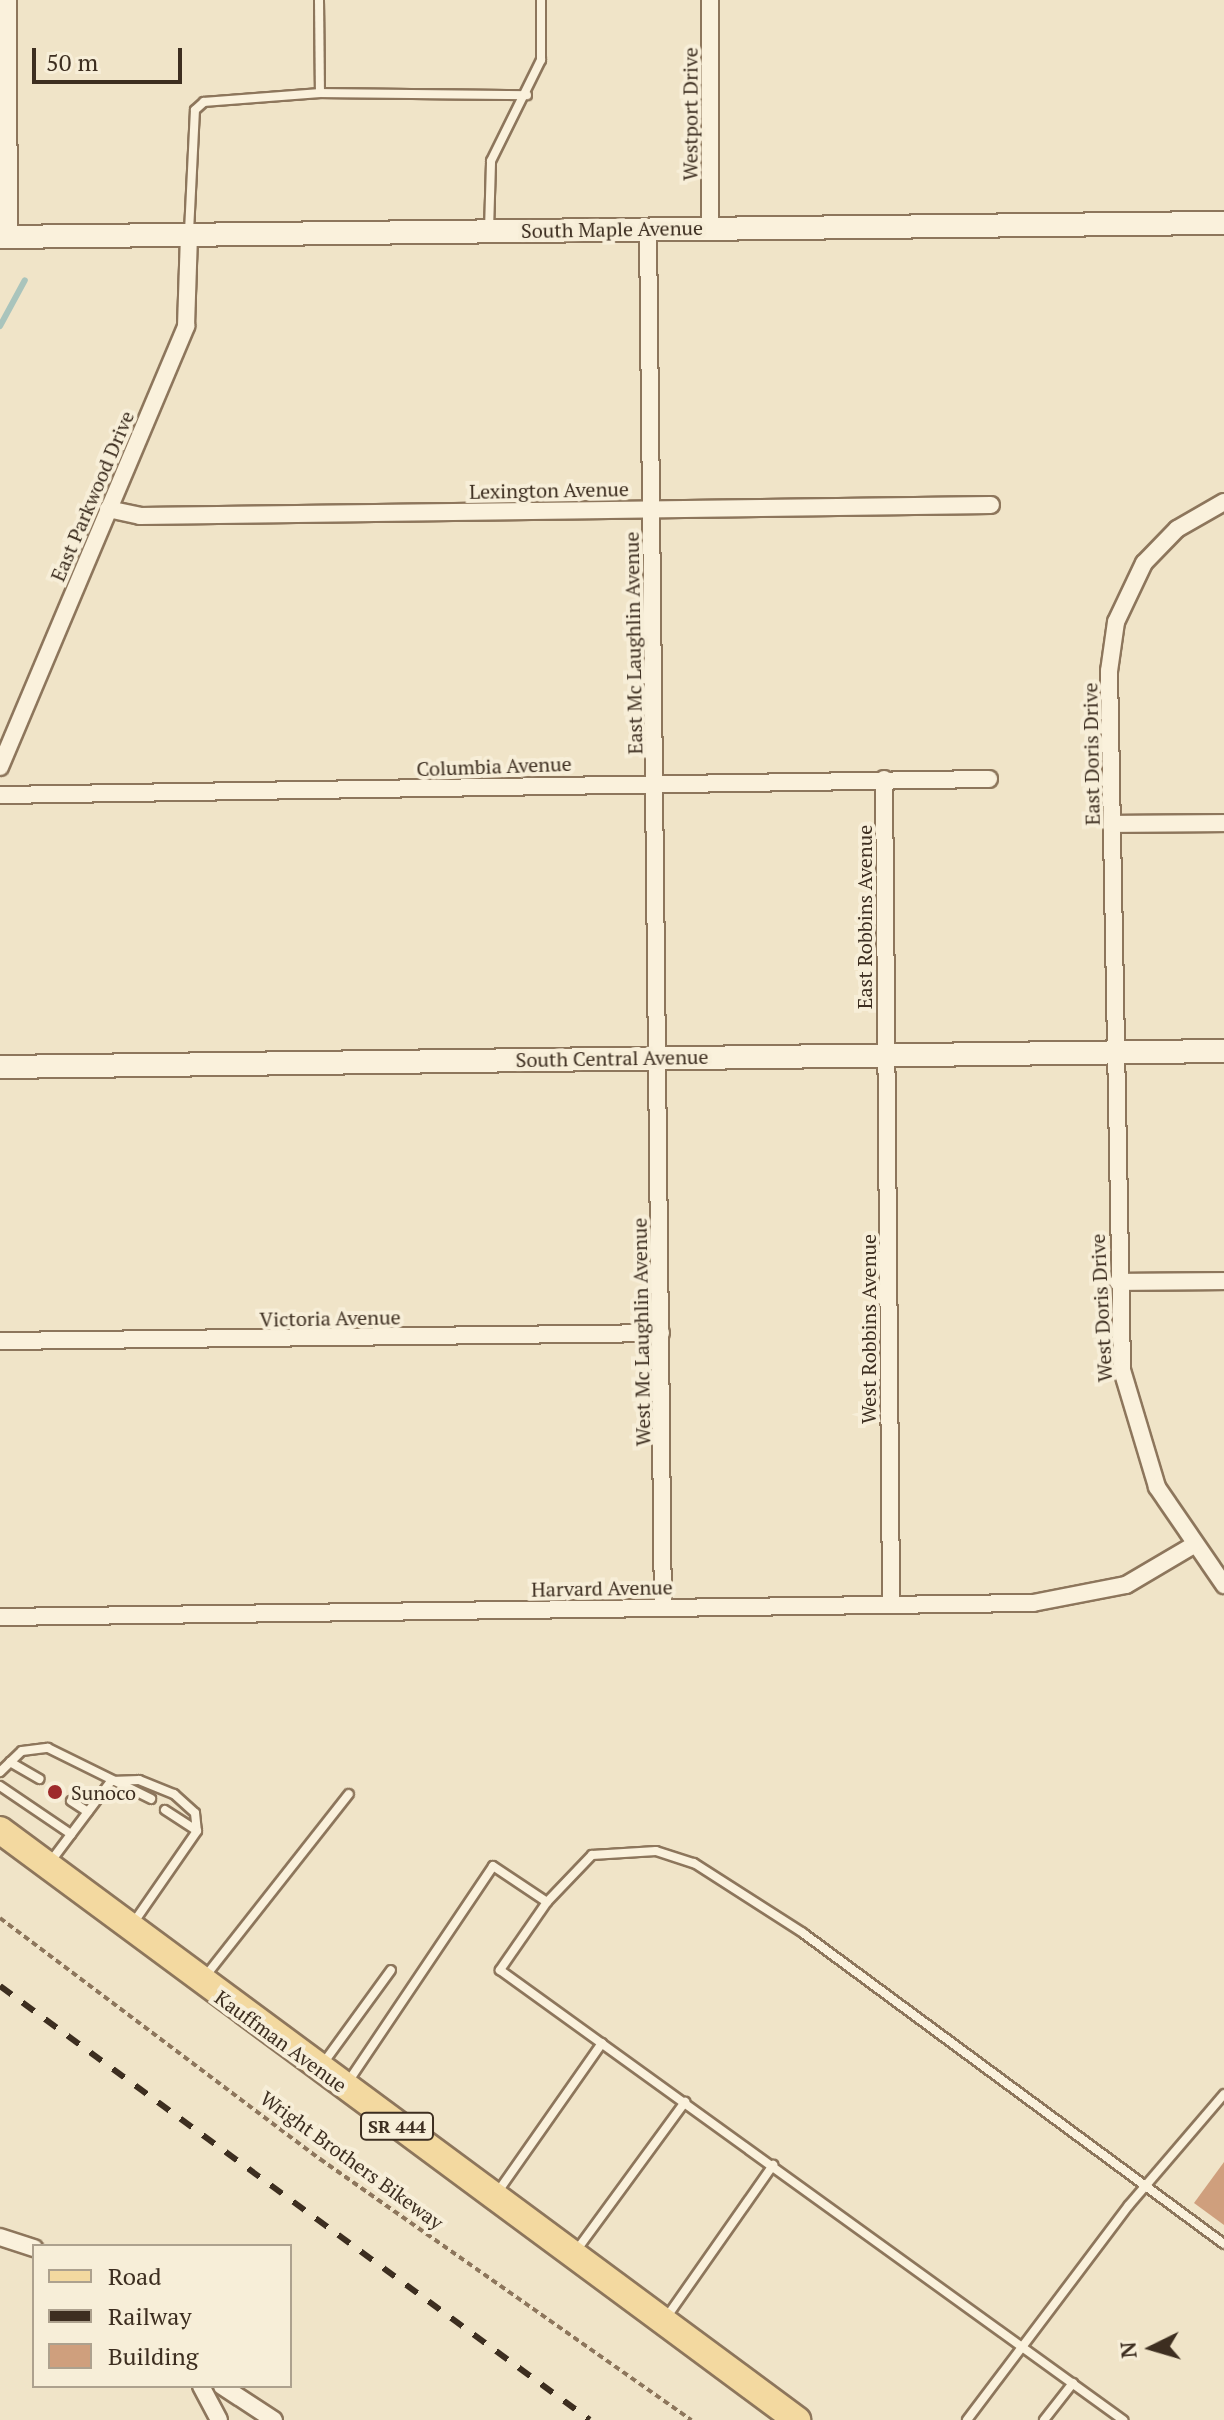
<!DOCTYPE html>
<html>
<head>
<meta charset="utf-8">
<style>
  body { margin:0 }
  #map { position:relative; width:1224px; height:2420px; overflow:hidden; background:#f0e4c8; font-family:"PT Serif",serif }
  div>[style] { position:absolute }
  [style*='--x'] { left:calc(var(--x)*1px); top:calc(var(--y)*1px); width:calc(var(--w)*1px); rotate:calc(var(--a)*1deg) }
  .stream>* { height:6px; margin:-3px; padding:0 3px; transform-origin:3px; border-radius:3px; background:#a9c4bc }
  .building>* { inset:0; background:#cf9f7d }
  .path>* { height:4px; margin-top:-2px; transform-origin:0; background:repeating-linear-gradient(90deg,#8d765c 0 6px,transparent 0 10px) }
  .roads { filter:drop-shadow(2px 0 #8d765c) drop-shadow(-2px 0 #8d765c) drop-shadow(0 2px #8d765c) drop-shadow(0 -2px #8d765c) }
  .lane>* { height:8px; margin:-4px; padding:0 4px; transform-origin:4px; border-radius:4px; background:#faf1dc }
  .street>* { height:16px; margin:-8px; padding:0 8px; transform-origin:8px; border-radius:8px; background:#faf1dc }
  .secondary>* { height:22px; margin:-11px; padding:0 11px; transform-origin:11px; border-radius:11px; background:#faf1dc }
  .primary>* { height:26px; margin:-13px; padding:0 13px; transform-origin:13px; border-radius:13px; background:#f3d9a0 }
  .rail>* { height:6px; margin-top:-3px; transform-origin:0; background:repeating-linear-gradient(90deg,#3d2e20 0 14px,transparent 0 28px) }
  .dots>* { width:22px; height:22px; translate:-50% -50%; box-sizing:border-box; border:4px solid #f7eed8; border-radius:50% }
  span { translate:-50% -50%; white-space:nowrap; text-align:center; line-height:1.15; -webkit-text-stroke:8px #f7eed8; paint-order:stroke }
  .shield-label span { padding:2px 6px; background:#f7eed8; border:2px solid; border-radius:6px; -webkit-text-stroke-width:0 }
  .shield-label { font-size:18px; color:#3d2e20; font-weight:700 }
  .street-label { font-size:20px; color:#3d2e20 }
  .poi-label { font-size:20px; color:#3d2e20 }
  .left { translate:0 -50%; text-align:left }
  .legend { position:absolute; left:32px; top:2244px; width:260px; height:144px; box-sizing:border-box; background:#f7eed8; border:2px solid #ada18e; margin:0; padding:10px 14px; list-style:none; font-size:24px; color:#3d2e20 }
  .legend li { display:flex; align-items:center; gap:16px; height:40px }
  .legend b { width:40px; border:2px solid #ada18e }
  .north { position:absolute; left:1112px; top:2308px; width:80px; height:80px; -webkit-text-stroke:6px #f7eed8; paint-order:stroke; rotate:265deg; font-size:22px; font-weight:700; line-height:32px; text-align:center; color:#3d2e20 }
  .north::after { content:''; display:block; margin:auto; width:28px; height:36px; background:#3d2e20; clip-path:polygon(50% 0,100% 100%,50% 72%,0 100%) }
  .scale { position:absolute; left:32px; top:48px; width:150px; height:36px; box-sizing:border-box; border:4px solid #3d2e20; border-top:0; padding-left:10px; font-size:24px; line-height:28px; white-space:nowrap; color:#3d2e20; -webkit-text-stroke:6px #f7eed8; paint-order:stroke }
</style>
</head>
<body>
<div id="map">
  <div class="stream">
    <i style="--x:0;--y:326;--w:52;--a:-61.5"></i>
  </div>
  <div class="building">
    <i style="clip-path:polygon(1224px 2162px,1224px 2225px,1194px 2203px)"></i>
  </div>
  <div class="path">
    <i style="--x:0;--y:1918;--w:401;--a:37"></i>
    <i style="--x:320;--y:2159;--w:454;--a:35.1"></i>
  </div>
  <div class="roads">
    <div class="lane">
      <i style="--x:319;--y:0;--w:93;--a:89.4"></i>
      <i style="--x:320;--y:93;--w:207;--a:0.6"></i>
      <i style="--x:489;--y:230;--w:69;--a:-88.3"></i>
      <i style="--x:491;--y:161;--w:113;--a:-63.7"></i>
      <i style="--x:541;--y:60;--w:60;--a:-90"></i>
      <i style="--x:189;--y:232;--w:122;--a:-87.2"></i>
      <i style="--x:195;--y:110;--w:12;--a:-42"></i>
      <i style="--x:204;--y:102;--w:116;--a:-4.4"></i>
      <i style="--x:10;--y:1762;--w:34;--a:30"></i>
      <i style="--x:0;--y:1772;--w:30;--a:-44"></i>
      <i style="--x:22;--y:1751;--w:26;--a:-7"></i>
      <i style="--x:48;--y:1748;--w:115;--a:26.3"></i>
      <i style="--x:0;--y:1786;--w:86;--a:34.1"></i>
      <i style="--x:71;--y:1801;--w:20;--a:33"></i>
      <i style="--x:165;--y:1810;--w:38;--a:33"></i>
      <i style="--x:51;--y:1861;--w:100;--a:-53.1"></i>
      <i style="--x:111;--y:1781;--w:28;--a:-2"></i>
      <i style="--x:139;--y:1780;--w:38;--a:22"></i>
      <i style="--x:174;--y:1794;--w:28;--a:42"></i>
      <i style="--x:195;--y:1813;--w:18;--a:84"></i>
      <i style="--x:197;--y:1831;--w:114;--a:124.7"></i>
      <i style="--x:547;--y:1902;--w:65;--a:-46.2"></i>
      <i style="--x:592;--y:1855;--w:64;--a:-3.6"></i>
      <i style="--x:656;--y:1851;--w:40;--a:18"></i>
      <i style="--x:694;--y:1863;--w:130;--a:32.7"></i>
      <i style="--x:803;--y:1933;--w:523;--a:36.45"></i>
      <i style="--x:204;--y:1978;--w:234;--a:-51.8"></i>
      <i style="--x:322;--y:2065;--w:117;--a:-54"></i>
      <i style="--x:348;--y:2082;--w:260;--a:-56.1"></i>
      <i style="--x:493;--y:1866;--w:65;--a:33.7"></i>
      <i style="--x:547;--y:1902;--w:83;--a:124.7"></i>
      <i style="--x:500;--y:1970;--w:769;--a:35.84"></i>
      <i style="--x:497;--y:2193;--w:183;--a:-55"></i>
      <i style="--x:576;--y:2251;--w:185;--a:-53.8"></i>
      <i style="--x:666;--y:2318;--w:187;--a:-55"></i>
      <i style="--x:967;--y:2420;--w:269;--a:-53"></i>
      <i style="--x:1129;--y:2205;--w:146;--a:-49.4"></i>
      <i style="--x:1044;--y:2420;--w:47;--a:-51.9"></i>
    </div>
    <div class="street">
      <i style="--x:710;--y:0;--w:227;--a:90"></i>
      <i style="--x:648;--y:229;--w:1377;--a:89.38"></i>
      <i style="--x:1224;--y:502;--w:54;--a:150.1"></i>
      <i style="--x:1177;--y:529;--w:47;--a:134.1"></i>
      <i style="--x:1144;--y:563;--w:65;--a:115.4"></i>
      <i style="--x:1116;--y:622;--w:49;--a:98.1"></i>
      <i style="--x:1109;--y:671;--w:699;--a:88.93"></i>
      <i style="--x:1122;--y:1370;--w:122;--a:73.3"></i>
      <i style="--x:1157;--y:1487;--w:119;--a:55.6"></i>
      <i style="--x:108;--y:509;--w:33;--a:12"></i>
      <i style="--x:140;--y:516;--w:851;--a:-0.74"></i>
      <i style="--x:0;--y:767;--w:479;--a:-67.1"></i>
      <i style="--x:186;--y:326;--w:91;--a:-88.1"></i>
      <i style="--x:884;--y:779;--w:825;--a:89.51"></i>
      <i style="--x:0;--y:795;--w:989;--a:-0.93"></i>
      <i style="--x:1112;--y:824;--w:112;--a:-0.5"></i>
      <i style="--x:1118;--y:1282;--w:106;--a:-0.5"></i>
      <i style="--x:0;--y:1341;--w:661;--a:-0.69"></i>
      <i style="--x:0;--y:1617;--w:1033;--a:-0.78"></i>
      <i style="--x:1033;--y:1603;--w:95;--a:-11"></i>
      <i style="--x:1126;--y:1585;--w:77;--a:-30.6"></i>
      <i style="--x:0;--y:2237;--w:36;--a:18"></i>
      <i style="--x:201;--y:2386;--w:38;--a:62"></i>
      <i style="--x:222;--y:2386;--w:62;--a:33.2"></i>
    </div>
    <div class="secondary">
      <i style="--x:5;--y:0;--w:237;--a:89.8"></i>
      <i style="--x:0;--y:237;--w:1224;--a:-0.66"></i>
      <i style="--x:0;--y:1067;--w:1224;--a:-0.75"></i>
    </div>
    <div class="primary">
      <i style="--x:0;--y:1830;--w:992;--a:36.51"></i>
    </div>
  </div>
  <div class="rail">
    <i style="--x:0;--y:1986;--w:732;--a:36.34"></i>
  </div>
  <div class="dots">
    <i style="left:55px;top:1792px;background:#9e2a2b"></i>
  </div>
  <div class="shield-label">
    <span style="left:397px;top:2126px">SR 444</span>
  </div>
  <div class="street-label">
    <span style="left:690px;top:114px;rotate:-90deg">Westport Drive</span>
    <span style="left:612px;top:229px;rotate:-1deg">South Maple Avenue</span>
    <span style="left:549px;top:490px;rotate:-1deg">Lexington Avenue</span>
    <span style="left:92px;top:496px;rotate:-67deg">East Parkwood Drive</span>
    <span style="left:633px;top:643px;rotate:-91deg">East Mc Laughlin Avenue</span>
    <span style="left:1091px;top:754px;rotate:-91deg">East Doris Drive</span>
    <span style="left:494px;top:766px;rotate:-2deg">Columbia Avenue</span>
    <span style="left:864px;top:917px;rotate:-90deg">East Robbins Avenue</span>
    <span style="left:612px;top:1058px;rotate:-1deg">South Central Avenue</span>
    <span style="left:1101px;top:1308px;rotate:-93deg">West Doris Drive</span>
    <span style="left:330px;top:1318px;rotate:-1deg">Victoria Avenue</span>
    <span style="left:868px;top:1329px;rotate:-90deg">West Robbins Avenue</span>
    <span style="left:641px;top:1332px;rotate:-91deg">West Mc Laughlin Avenue</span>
    <span style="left:602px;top:1588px;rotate:-1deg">Harvard Avenue</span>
    <span style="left:281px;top:2041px;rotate:36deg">Kauffman Avenue</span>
    <span style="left:352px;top:2160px;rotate:36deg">Wright Brothers Bikeway</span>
  </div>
  <div class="poi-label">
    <span class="left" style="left:71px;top:1792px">Sunoco</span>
  </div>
  <ul class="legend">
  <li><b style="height:10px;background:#f3d9a0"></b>Road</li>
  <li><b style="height:10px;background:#3d2e20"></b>Railway</li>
  <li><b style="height:22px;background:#cf9f7d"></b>Building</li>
  </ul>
  <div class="north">N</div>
  <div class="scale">50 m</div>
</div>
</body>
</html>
